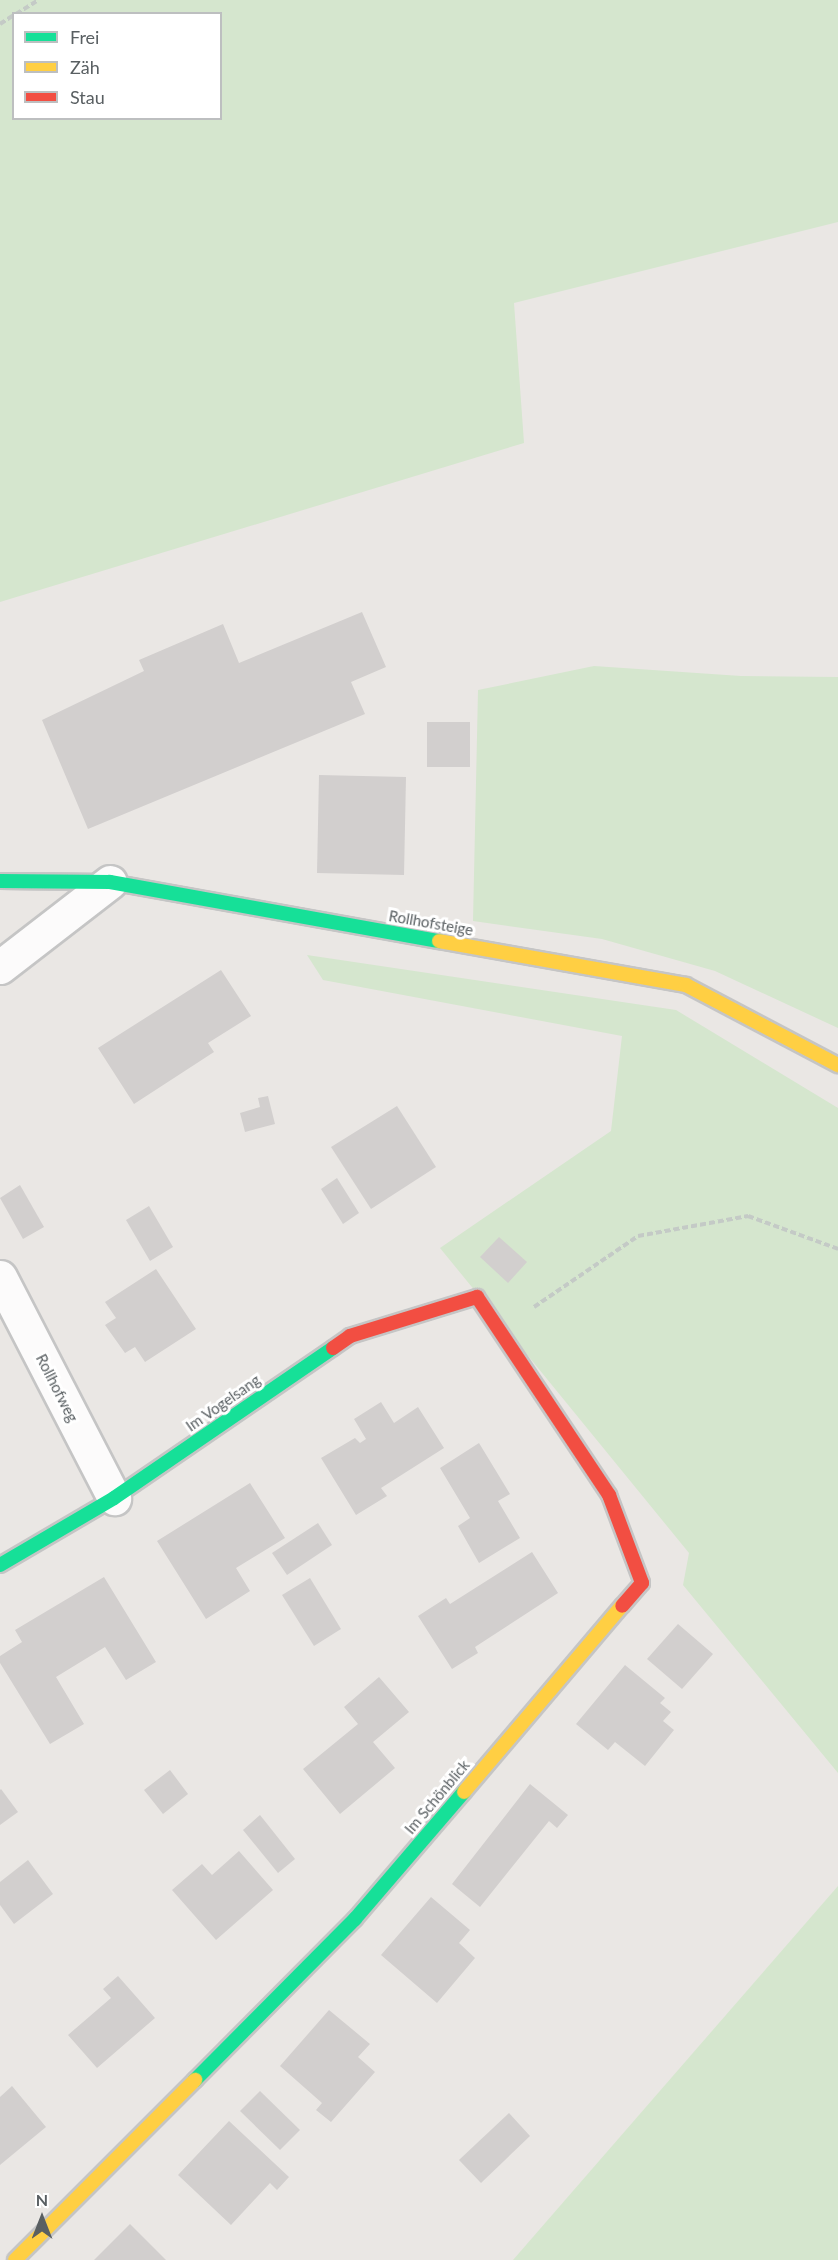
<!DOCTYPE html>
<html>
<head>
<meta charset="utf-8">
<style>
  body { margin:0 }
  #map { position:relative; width:838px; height:2260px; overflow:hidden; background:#eae7e4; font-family:Lato,sans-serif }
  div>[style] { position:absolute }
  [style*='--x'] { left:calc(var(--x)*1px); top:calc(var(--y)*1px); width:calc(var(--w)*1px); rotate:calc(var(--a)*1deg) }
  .green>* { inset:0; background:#d5e6ce }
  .building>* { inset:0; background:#d2cfce }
  .path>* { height:4px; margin-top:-2px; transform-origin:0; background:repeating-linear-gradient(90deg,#c4cac6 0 6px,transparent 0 9px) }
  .roads { filter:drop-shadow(2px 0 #c5c5c5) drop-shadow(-2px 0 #c5c5c5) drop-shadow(0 2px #c5c5c5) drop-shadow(0 -2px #c5c5c5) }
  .street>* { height:33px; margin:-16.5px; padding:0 16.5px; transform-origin:16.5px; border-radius:16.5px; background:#fcfbfb }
  .fast>* { height:14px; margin:-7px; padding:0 7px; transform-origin:7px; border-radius:7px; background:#16e098 }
  .slow>* { height:14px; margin:-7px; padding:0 7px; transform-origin:7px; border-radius:7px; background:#ffcf43 }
  .jam>* { height:14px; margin:-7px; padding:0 7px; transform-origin:7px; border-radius:7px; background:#f24e42 }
  span { translate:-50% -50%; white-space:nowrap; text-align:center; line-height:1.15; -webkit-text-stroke:6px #fff; paint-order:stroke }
  .street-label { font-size:15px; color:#595f62 }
  .legend { position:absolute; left:12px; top:12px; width:210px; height:108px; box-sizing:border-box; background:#fff; border:2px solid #bdbfc0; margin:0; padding:8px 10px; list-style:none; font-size:18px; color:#595f62 }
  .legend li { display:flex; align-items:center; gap:12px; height:30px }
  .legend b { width:30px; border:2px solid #bdbfc0 }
  .north { position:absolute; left:12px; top:2188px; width:60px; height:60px; -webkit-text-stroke:4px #fff; paint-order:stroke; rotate:0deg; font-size:16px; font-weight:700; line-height:24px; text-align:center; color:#595f62 }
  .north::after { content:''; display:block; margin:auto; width:21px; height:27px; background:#595f62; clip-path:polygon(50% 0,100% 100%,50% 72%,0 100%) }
</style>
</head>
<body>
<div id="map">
  <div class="green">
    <i style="clip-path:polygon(evenodd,0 0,838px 0,838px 222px,514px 303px,524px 443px,0 602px,0 0,14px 14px,220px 14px,220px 118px,14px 118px,14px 14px)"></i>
    <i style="clip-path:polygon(594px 666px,741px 676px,838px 677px,838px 1028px,715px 971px,602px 939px,473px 921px,478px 690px)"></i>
    <i style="clip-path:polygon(307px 955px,676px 1010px,838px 1108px,838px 1773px,683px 1585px,689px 1553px,440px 1248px,611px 1131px,622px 1036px,323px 980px)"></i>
    <i style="clip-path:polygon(838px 1886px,838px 2260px,513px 2260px)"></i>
  </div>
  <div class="building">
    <i style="clip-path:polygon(362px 612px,386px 667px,351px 682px,365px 714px,88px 829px,42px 720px,144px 671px,139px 660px,223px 624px,239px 663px)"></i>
    <i style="clip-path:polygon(427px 722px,470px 722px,470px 767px,427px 767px)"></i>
    <i style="clip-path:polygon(319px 775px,406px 777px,404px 875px,317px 873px)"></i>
    <i style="clip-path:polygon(221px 970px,251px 1016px,208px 1043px,214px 1052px,134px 1104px,98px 1048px)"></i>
    <i style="clip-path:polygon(268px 1096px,275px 1124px,245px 1132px,240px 1113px,260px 1107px,258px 1098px)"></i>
    <i style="clip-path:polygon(397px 1106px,436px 1167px,371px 1209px,331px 1147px)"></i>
    <i style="clip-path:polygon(337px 1178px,359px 1213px,343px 1224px,321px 1189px)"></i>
    <i style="clip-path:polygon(20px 1185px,44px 1227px,23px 1239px,0 1198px)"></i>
    <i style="clip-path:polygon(149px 1206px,173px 1247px,150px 1261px,126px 1220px)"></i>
    <i style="clip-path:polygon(499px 1237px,527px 1262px,508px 1283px,480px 1257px)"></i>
    <i style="clip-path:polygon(156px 1269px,196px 1329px,145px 1362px,135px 1347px,125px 1353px,105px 1325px,116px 1318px,105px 1302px)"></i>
    <i style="clip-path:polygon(381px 1402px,394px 1423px,418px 1407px,444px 1448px,381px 1488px,387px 1496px,356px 1515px,321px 1458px,355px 1438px,360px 1443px,366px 1439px,354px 1419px)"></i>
    <i style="clip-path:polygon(479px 1443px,510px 1494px,498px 1501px,520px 1538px,479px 1563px,458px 1526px,470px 1518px,440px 1468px)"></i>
    <i style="clip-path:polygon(250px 1483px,285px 1538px,236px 1568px,250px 1591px,206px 1619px,157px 1541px)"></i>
    <i style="clip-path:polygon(318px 1523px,332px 1545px,287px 1575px,272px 1553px)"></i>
    <i style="clip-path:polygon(532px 1552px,558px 1593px,475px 1647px,478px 1653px,452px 1669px,418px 1616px,446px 1598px,450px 1604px)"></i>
    <i style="clip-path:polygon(104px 1577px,156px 1662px,126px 1680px,105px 1647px,56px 1677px,84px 1724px,50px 1744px,0 1663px,0 1656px,22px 1642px,15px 1630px)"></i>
    <i style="clip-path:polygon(310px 1578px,341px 1629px,314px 1646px,282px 1595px)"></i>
    <i style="clip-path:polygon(678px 1624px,713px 1654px,682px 1689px,647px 1659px)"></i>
    <i style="clip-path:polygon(625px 1665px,665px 1698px,660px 1703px,671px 1712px,663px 1721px,674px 1730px,645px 1766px,615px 1742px,608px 1750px,576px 1724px)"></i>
    <i style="clip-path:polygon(379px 1677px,409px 1712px,373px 1742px,395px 1768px,340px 1814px,303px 1769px,358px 1724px,344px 1707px)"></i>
    <i style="clip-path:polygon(170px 1770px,188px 1794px,163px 1814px,144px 1790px)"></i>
    <i style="clip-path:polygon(530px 1784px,568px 1815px,557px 1828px,549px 1821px,480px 1907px,452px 1884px)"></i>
    <i style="clip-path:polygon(1px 1789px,18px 1812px,0 1825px,0 1790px)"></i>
    <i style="clip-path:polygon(260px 1815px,295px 1859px,278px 1873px,243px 1830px)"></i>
    <i style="clip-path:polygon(239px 1851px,273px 1890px,216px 1940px,172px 1890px,202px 1864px,212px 1875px)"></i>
    <i style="clip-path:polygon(28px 1860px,53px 1894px,14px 1924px,0 1905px,0 1882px)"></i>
    <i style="clip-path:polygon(431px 1897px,470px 1930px,459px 1943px,475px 1958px,437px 2003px,381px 1955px)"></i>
    <i style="clip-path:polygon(118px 1976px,155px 2018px,97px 2068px,68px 2035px,111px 1998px,103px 1989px)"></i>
    <i style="clip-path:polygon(329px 2010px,370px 2044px,358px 2057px,375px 2072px,331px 2122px,316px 2110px,322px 2103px,280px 2066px)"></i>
    <i style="clip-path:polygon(12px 2086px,46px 2127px,0 2165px,0 2097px)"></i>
    <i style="clip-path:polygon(260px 2091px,300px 2130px,280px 2150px,240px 2111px)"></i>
    <i style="clip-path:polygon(509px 2113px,530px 2136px,481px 2183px,459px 2160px)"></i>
    <i style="clip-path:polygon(229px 2121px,289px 2177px,277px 2190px,270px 2183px,231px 2225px,178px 2175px)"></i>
    <i style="clip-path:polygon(130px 2224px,166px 2260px,94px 2260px)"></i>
  </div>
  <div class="path">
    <i style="--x:16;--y:14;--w:26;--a:-32"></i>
    <i style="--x:0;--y:24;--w:17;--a:-33"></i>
    <i style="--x:534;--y:1307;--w:126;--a:-34.3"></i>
    <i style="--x:638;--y:1236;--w:112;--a:-10.3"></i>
    <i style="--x:748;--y:1216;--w:96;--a:20.1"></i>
  </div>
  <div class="roads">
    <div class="street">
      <i style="--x:0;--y:967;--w:139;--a:-37.7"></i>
      <i style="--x:0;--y:1277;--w:249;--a:62.7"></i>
    </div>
    <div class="fast">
      <i style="--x:0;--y:881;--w:110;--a:0.5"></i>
      <i style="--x:110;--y:882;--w:334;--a:10.2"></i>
      <i style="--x:0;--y:1565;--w:132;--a:-30.4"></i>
      <i style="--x:114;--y:1498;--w:265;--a:-34.4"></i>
      <i style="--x:195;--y:2080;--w:227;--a:-45.2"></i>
      <i style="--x:355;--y:1919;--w:167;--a:-49.4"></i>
    </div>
    <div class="slow">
      <i style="--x:439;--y:941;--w:251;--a:10.1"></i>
      <i style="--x:686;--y:985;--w:172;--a:27.8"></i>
      <i style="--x:464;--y:1792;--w:244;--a:-49.7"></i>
      <i style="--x:15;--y:2260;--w:255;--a:-45"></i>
    </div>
    <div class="jam">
      <i style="--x:333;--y:1348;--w:21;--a:-35"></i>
      <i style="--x:350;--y:1336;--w:133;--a:-17.1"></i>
      <i style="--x:477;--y:1297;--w:238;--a:56.3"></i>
      <i style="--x:609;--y:1495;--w:94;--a:69.4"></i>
      <i style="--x:642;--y:1583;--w:30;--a:131"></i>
    </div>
  </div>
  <div class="street-label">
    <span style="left:431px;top:923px;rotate:10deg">Rollhofsteige</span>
    <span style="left:57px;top:1388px;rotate:63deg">Rollhofweg</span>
    <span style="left:223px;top:1403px;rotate:-35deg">Im Vogelsang</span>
    <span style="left:437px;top:1797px;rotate:-50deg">Im Schönblick</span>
  </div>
  <ul class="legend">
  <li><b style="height:8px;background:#16e098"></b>Frei</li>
  <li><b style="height:8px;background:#ffcf43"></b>Zäh</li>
  <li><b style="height:8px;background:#f24e42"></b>Stau</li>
  </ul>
  <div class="north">N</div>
</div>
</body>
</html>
